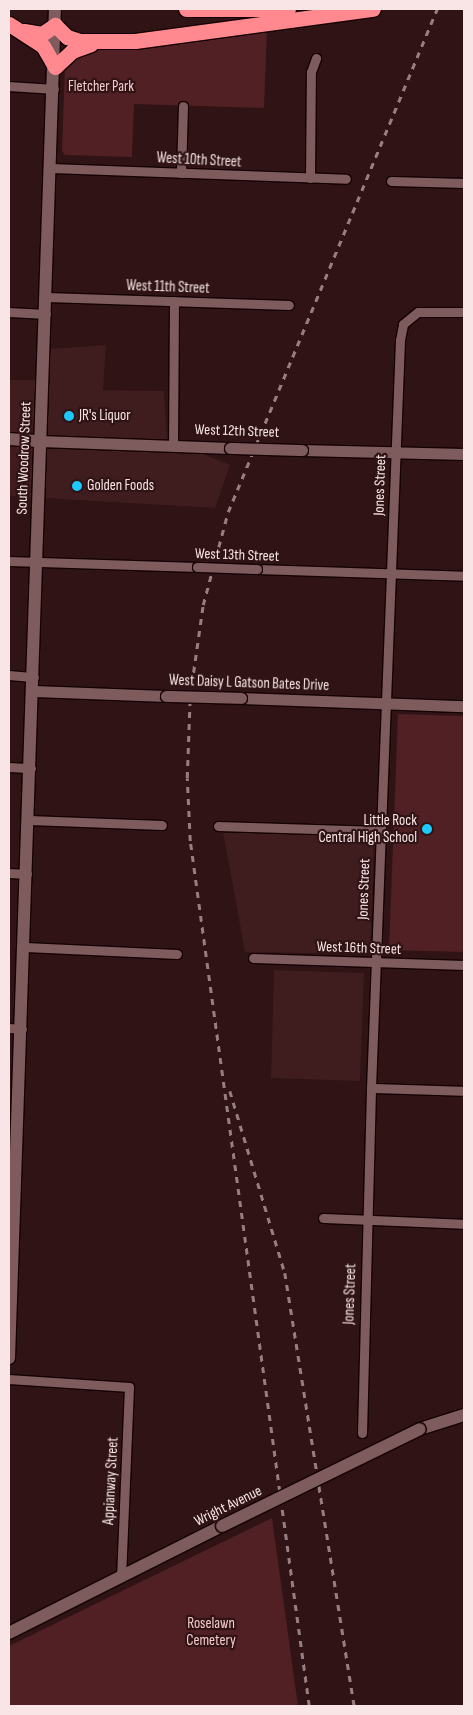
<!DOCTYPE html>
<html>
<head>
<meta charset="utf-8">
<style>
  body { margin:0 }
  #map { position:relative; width:473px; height:1715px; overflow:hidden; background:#2f1315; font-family:"Sofia Sans Condensed",sans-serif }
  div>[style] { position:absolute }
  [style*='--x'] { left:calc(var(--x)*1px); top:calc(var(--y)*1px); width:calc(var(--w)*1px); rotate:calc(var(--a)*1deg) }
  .built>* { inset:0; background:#3f1c1e }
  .green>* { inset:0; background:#502024 }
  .roads { filter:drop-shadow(1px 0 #150103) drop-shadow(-1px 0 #150103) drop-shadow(0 1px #150103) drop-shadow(0 -1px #150103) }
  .minor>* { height:9px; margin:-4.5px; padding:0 4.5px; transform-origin:4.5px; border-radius:4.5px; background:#7e5b5c }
  .tertiary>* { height:11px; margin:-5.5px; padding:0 5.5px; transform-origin:5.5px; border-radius:5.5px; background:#7e5b5c }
  .secondary>* { height:12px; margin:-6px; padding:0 6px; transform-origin:6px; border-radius:6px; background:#7e5b5c }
  .motorway>* { height:15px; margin:-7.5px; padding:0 7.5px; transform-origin:7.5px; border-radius:7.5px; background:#ff898f }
  .rail>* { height:2.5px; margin-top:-1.25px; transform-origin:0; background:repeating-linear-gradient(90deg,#977f80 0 6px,transparent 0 12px) }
  .bridges { filter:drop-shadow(1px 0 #150103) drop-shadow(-1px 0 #150103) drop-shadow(0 1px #150103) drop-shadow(0 -1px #150103) }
  .minor-bridge>* { height:9px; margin:-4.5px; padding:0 4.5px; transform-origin:4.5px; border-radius:4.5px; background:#7e5b5c }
  .tertiary-bridge>* { height:11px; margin:-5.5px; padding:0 5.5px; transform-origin:5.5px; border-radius:5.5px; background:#7e5b5c }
  .secondary-bridge>* { height:12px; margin:-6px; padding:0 6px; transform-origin:6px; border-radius:6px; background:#7e5b5c }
  .dots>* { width:14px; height:14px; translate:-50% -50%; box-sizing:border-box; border:2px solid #2f1315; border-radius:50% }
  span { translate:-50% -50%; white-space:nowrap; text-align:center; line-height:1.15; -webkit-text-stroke:4.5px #2f1315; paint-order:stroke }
  .park-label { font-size:15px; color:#f7cbcb }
  .street-label { font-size:15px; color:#f9e5e5 }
  .poi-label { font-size:15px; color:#f9e5e5 }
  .left { translate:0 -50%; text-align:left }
  .right { translate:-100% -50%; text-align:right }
  .frame { position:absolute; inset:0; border:10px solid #f9e5e5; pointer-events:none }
</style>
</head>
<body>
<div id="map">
  <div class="built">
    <i style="clip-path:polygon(106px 345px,103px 390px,164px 391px,167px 439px,230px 465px,215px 508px,9px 496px,9px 380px,48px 380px,50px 349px)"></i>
    <i style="clip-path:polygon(223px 832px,374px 837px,370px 954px,245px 952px)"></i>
    <i style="clip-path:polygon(274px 970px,364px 973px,360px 1081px,271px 1078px)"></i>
  </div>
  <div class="green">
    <i style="clip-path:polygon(267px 31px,264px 108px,134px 104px,132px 157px,65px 155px,62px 151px,65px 66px,82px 52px)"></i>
    <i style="clip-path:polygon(398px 714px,464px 716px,464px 952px,389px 950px)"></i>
    <i style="clip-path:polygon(272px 1518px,298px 1706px,9px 1706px,9px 1646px)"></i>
  </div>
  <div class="roads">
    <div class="minor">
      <i style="--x:9;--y:86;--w:45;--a:3.8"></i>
      <i style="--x:51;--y:168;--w:295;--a:2.1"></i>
      <i style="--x:181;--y:173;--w:67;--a:-88.3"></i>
      <i style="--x:310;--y:178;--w:106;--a:-89.5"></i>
      <i style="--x:311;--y:72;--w:15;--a:-70"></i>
      <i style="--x:391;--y:181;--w:73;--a:1.6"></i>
      <i style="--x:47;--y:297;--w:242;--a:1.9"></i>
      <i style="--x:9;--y:312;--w:37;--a:3"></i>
      <i style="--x:173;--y:446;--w:145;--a:-89.6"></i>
      <i style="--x:9;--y:561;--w:188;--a:1.8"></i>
      <i style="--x:257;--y:569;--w:207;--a:1.9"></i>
      <i style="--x:9;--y:675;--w:25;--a:5"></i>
      <i style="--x:9;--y:767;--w:22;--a:3"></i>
      <i style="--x:29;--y:820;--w:133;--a:2.2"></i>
      <i style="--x:218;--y:826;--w:162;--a:1.8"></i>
      <i style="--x:9;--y:873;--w:18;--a:3"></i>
      <i style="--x:25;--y:947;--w:152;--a:2.6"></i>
      <i style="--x:253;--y:958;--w:211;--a:1.9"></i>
      <i style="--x:9;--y:1028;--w:13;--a:4"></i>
      <i style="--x:371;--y:1088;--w:93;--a:1.8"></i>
      <i style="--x:323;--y:1218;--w:141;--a:2.4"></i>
      <i style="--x:9;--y:1379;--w:120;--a:3.8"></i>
      <i style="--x:129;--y:1387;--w:189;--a:92.4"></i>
      <i style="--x:362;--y:1433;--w:345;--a:-88.5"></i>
      <i style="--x:371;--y:1088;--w:749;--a:-87.78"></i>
      <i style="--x:400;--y:340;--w:16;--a:-79"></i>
      <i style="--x:403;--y:324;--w:19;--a:-39"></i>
      <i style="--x:418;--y:312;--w:46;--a:0"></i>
    </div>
    <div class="tertiary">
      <i style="--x:40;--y:441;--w:190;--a:2.1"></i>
      <i style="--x:302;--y:450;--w:162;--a:1.4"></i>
      <i style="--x:34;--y:691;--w:132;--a:2.2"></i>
      <i style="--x:241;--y:698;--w:223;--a:2.1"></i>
    </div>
    <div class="secondary">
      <i style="--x:9;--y:439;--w:31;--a:4"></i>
      <i style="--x:9;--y:1358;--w:1350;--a:-88.05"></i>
      <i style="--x:420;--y:1429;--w:46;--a:-17.7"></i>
      <i style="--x:9;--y:1633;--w:238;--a:-26.7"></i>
    </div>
    <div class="motorway">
      <i style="--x:186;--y:9;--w:102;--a:0"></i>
      <i style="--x:9;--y:24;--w:40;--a:32.9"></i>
      <i style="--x:43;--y:46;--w:24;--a:60"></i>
      <i style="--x:55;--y:67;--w:23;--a:-43"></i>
      <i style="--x:72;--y:51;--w:20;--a:-20"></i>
      <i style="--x:24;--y:31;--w:18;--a:9"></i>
      <i style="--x:42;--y:34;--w:16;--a:-35"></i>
      <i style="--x:55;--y:25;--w:17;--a:45"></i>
      <i style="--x:67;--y:37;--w:14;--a:17"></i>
      <i style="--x:80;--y:41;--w:55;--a:0"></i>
      <i style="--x:135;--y:41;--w:240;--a:-7.7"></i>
    </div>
  </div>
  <div class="rail">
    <i style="--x:230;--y:1091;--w:190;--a:73.2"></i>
    <i style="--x:285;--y:1273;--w:438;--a:80.9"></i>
    <i style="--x:309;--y:1706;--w:873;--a:-97.83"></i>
    <i style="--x:190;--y:841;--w:63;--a:-92.7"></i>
    <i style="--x:187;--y:778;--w:82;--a:-87.9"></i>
    <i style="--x:190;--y:696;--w:92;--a:-81.9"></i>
    <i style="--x:203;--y:605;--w:96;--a:-75"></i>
    <i style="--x:228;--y:512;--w:545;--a:-67.44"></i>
  </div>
  <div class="bridges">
    <div class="minor-bridge">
      <i style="--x:197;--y:567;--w:60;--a:1.9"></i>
    </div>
    <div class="tertiary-bridge">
      <i style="--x:230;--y:448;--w:72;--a:1.6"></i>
      <i style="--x:166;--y:696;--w:75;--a:1.5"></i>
    </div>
    <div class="secondary-bridge">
      <i style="--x:222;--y:1526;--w:220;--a:-26.1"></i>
    </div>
  </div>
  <div class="dots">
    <i style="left:69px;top:416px;background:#1dc9fc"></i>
    <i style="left:77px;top:486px;background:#1dc9fc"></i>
    <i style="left:427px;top:829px;background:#1dc9fc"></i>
  </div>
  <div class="park-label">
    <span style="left:101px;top:87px">Fletcher Park</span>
    <span style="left:211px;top:1632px">Roselawn<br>Cemetery</span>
  </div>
  <div class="street-label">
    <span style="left:199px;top:160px;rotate:3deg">West 10th Street</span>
    <span style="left:168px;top:287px;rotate:2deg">West 11th Street</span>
    <span style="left:237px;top:431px;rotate:2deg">West 12th Street</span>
    <span style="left:24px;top:458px;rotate:-88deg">South Woodrow Street</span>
    <span style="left:380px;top:485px;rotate:-88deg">Jones Street</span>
    <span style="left:237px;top:555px;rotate:2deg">West 13th Street</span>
    <span style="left:249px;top:683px;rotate:2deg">West Daisy L Gatson Bates Drive</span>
    <span style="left:364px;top:889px;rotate:-88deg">Jones Street</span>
    <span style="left:359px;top:948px;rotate:2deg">West 16th Street</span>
    <span style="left:350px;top:1294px;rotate:-88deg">Jones Street</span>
    <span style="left:111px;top:1481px;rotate:-87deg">Appianway Street</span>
    <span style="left:228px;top:1506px;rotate:-26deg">Wright Avenue</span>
  </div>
  <div class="poi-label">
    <span class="left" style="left:79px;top:416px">JR's Liquor</span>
    <span class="left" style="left:87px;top:486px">Golden Foods</span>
    <span class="right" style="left:417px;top:829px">Little Rock<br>Central High School</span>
  </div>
  <div class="frame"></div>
</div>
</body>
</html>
